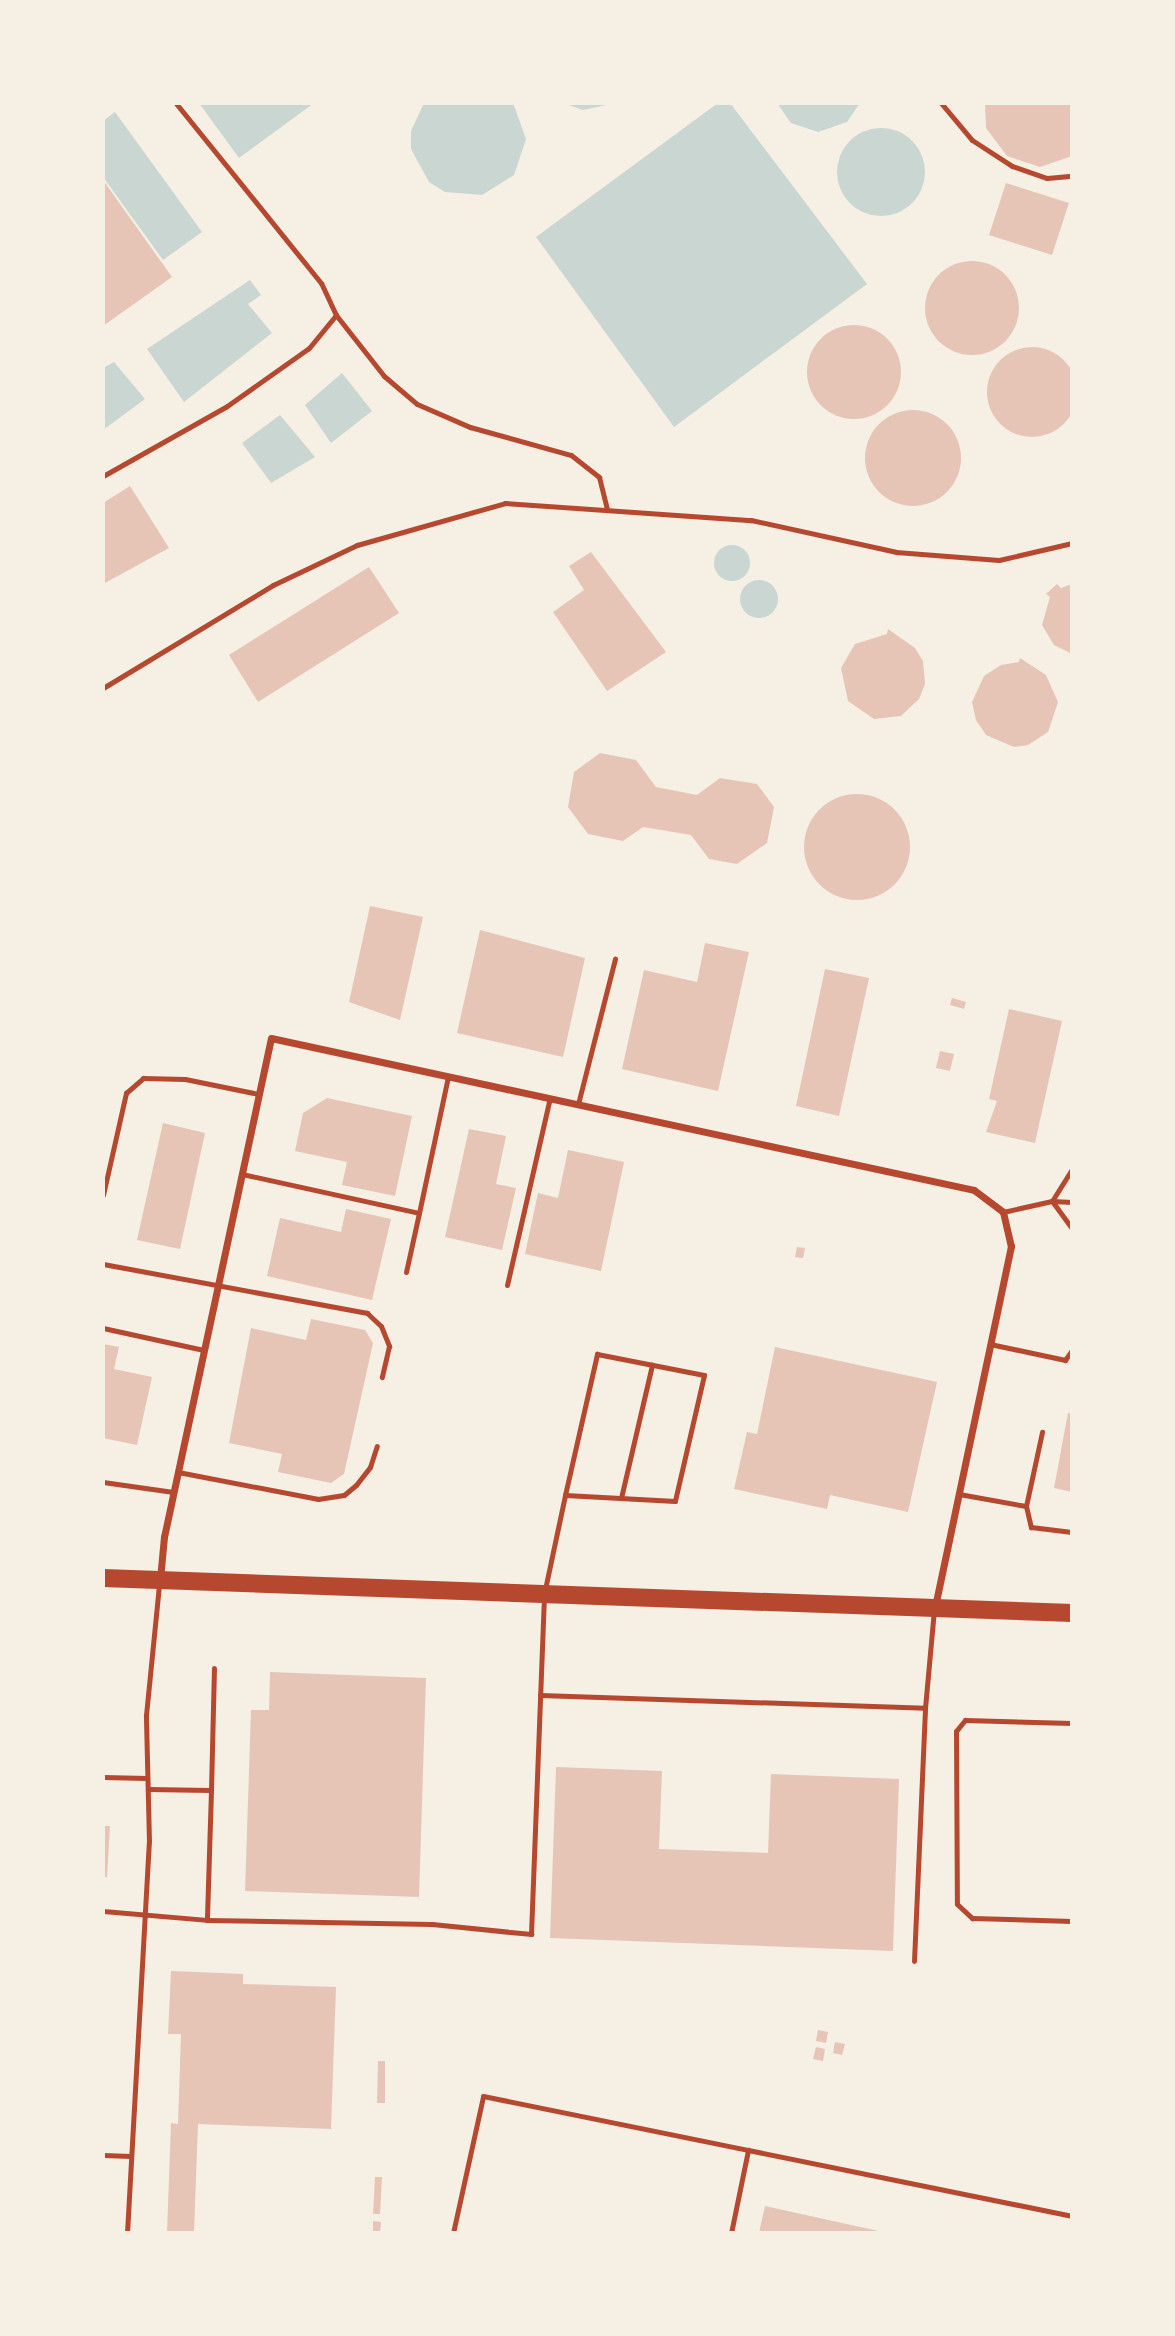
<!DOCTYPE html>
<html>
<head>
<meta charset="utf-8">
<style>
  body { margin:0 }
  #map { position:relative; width:1175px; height:2336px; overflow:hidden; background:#f6efe4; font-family:Roboto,sans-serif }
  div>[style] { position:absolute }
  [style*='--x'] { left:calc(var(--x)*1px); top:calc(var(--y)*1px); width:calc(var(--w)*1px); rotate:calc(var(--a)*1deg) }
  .water>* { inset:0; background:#c9d6d2 }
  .round { border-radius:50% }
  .building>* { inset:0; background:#e6c5b7 }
  .service>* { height:5px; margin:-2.5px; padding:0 2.5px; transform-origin:2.5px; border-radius:2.5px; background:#b5482f }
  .minor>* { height:7px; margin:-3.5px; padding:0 3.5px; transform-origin:3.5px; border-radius:3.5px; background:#b5482f }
  .primary>* { height:18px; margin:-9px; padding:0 9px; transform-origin:9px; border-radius:9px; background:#b5482f }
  span { translate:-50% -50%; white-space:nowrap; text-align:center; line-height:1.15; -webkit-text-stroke:7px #f6efe4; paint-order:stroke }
  .frame { position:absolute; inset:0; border:105px solid #f6efe4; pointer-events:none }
</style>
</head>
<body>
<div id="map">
  <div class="water">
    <i style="clip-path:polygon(199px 103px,314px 103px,239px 158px)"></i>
    <i style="clip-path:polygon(424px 103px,513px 103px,526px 139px,514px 175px,482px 195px,445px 192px,429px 182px,411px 149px,411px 131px)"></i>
    <i style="clip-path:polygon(563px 103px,616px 103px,583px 110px)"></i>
    <i style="clip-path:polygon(718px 103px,730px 103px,867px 284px,674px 427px,536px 237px)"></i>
    <i style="clip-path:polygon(777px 103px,860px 103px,847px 122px,818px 132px,791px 123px)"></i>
    <i style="clip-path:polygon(115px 112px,202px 232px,163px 260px,103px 177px,103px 121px)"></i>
    <i class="round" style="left:837px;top:128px;width:88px;height:88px"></i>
    <i style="clip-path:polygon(250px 280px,261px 295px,248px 304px,272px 333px,184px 402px,147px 349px)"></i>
    <i style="clip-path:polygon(114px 362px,145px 399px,103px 430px,103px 368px)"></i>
    <i style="clip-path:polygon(342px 373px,372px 411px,331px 443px,305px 405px)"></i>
    <i style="clip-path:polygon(280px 415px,315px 457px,271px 483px,242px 443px)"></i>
    <i class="round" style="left:714px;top:545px;width:36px;height:36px"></i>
    <i class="round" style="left:740px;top:580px;width:38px;height:38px"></i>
  </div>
  <div class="building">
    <i style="clip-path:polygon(985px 103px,1072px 103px,1072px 156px,1040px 167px,1007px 156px,986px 128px)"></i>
    <i style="clip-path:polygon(103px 180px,172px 277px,103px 326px)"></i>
    <i style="clip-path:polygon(1006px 183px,1069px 203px,1052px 255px,989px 235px)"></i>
    <i class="round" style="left:925px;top:261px;width:94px;height:94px"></i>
    <i class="round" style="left:807px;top:325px;width:94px;height:94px"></i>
    <i class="round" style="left:987px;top:347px;width:90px;height:90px"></i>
    <i class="round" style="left:865px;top:410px;width:96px;height:96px"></i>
    <i style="clip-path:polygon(130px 486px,169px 548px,103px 584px,103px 503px)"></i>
    <i style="clip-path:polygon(591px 552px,666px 652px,607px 691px,553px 612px,584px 590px,569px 566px)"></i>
    <i style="clip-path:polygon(369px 567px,399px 613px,258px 702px,229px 655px)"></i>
    <i style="clip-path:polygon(1057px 584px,1061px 588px,1072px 584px,1072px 654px,1054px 645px,1042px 625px,1050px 597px,1046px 594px)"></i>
    <i style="clip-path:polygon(888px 629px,915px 648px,923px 661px,925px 684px,919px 699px,901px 716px,874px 719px,848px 701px,841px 668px,855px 644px,887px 634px)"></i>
    <i style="clip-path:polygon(1020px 658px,1046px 675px,1058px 702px,1048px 732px,1028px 745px,1014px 747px,986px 735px,976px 720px,972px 702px,984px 676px,1001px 665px,1019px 662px)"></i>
    <i style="clip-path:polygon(600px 753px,636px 760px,656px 787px,697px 795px,720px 778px,757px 784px,774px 807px,767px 843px,737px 864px,709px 859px,691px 835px,643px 827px,623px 841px,588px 834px,568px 807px,574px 772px)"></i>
    <i class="round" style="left:804px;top:794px;width:106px;height:106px"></i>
    <i style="clip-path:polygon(370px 906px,423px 917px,400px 1020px,349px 1002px)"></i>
    <i style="clip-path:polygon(480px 930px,585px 958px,563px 1057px,457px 1033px)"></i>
    <i style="clip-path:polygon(705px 943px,749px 952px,718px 1091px,622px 1069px,644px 970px,697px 982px)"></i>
    <i style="clip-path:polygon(825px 969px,869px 978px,839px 1116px,796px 1106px)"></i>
    <i style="clip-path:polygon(952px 998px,966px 1002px,964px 1009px,950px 1005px)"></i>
    <i style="clip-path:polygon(1009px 1009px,1062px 1021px,1035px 1143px,986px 1132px,997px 1101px,989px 1099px)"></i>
    <i style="clip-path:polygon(940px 1051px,954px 1054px,950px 1071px,936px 1068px)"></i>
    <i style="clip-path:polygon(327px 1098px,412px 1116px,395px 1196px,342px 1185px,347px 1162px,295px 1151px,303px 1113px)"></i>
    <i style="clip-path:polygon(163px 1123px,205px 1133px,180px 1249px,137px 1240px)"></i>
    <i style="clip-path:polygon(469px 1129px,506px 1136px,496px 1184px,516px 1188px,502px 1250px,445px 1237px)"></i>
    <i style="clip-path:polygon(568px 1150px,624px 1162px,601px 1271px,525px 1254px,538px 1193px,558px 1198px)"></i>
    <i style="clip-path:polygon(346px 1209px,391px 1219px,372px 1300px,267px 1276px,280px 1218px,341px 1232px)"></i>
    <i style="clip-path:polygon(797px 1247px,805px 1248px,803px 1258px,795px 1257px)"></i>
    <i style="clip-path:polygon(311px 1319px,365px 1330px,373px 1343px,344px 1474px,331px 1483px,278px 1472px,282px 1454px,229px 1443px,251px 1328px,306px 1340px)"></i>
    <i style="clip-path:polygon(103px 1344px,119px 1347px,114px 1369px,152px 1377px,137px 1445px,103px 1438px)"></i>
    <i style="clip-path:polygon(775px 1347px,937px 1382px,908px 1512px,830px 1495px,827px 1509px,734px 1489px,747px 1432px,757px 1434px)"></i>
    <i style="clip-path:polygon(1068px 1413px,1072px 1413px,1072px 1492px,1054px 1488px)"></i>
    <i style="clip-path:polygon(270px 1672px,426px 1678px,419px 1897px,245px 1891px,251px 1710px,269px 1710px)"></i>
    <i style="clip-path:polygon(556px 1767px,662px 1771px,659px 1849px,768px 1853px,771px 1774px,899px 1779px,893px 1951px,550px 1938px)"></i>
    <i style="clip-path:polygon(103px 1826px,110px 1826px,107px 1877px,103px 1877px)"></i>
    <i style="clip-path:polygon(171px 1971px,243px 1974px,243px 1984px,336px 1987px,331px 2129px,198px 2124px,194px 2233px,167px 2233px,171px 2123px,178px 2124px,181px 2034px,168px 2034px)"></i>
    <i style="clip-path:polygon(818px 2030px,828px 2032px,826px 2043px,816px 2041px)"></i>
    <i style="clip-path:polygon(835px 2042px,845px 2044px,842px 2055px,833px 2053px)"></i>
    <i style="clip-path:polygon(816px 2047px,825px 2049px,823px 2061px,813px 2059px)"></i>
    <i style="clip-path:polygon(378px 2061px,385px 2061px,385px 2103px,377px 2103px)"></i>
    <i style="clip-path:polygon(375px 2177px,382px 2177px,380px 2214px,373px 2214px)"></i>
    <i style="clip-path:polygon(765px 2206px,883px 2232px,883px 2233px,759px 2233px)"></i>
    <i style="clip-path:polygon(373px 2221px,381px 2222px,380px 2233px,373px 2233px)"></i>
  </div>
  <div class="service">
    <i style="--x:941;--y:103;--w:48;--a:50"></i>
    <i style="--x:972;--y:140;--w:48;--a:33"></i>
    <i style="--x:1012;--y:166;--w:37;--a:19"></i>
    <i style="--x:1047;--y:178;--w:25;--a:-5"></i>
    <i style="--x:336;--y:315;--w:78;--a:51.8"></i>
    <i style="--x:384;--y:376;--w:43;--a:40.3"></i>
    <i style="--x:417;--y:404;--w:58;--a:23.5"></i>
    <i style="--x:470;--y:427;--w:105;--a:15.5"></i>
    <i style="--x:571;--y:455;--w:36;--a:38"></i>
    <i style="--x:599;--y:477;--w:33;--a:76"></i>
    <i style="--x:103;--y:476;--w:142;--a:-29.4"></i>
    <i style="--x:227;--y:406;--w:100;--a:-35.3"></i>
    <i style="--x:309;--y:348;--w:43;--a:-50.7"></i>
    <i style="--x:336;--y:315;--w:35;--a:-115"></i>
    <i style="--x:321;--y:283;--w:231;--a:-128.9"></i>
    <i style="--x:103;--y:688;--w:199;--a:-31.2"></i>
    <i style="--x:273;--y:585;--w:93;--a:-25.5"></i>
    <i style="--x:357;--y:545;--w:154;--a:-15.8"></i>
    <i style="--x:505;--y:503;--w:247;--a:4"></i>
    <i style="--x:751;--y:520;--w:148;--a:12.4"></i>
    <i style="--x:896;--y:552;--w:103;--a:4.4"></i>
    <i style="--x:999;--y:560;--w:75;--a:-13.1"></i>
    <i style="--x:578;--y:1104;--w:150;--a:-75.7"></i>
    <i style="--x:242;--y:1174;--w:181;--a:12.4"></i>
    <i style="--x:419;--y:1213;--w:140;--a:-78"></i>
    <i style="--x:103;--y:1195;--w:105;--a:-77.3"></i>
    <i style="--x:126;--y:1093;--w:23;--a:-41"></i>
    <i style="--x:143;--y:1078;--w:42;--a:1.4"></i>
    <i style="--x:185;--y:1079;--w:76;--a:11.5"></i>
    <i style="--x:1052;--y:1201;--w:38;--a:-58"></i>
    <i style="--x:1052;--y:1201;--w:34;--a:54"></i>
    <i style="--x:1003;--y:1212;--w:50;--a:-12.7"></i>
    <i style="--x:1052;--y:1201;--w:20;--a:3"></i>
    <i style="--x:103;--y:1264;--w:269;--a:10.5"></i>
    <i style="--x:367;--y:1313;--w:19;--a:43"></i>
    <i style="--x:381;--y:1326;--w:22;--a:68"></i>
    <i style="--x:389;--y:1346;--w:32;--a:103"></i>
    <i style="--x:406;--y:1272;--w:60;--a:-77.6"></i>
    <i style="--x:507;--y:1285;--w:192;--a:-77.1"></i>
    <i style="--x:103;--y:1328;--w:103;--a:12.3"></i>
    <i style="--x:990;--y:1344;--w:77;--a:12"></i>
    <i style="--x:1065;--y:1360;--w:12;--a:-55"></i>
    <i style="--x:178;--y:1472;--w:143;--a:10.9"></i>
    <i style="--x:318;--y:1499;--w:26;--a:-9"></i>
    <i style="--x:344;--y:1495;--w:16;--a:-40"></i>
    <i style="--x:356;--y:1485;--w:23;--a:-52"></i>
    <i style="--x:370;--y:1467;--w:22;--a:-72"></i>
    <i style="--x:103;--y:1482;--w:71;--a:8.1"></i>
    <i style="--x:959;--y:1494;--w:68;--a:10.2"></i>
    <i style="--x:1026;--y:1506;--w:22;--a:77"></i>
    <i style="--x:1031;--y:1527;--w:41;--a:7"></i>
    <i style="--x:621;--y:1498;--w:137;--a:-76.9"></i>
    <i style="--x:1026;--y:1506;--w:76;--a:-77.8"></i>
    <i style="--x:540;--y:1695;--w:385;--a:1.9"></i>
    <i style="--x:925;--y:1708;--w:98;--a:-84.8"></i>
    <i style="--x:1072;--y:1723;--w:107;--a:-178.4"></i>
    <i style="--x:965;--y:1720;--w:14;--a:129"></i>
    <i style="--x:956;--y:1731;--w:173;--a:89.7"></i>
    <i style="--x:957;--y:1904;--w:21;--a:43"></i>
    <i style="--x:972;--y:1918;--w:100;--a:1.7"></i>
    <i style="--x:103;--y:1777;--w:44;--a:1.3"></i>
    <i style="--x:148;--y:1789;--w:63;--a:0.9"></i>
    <i style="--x:211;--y:1790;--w:122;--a:-88.6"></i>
    <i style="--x:211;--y:1790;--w:130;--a:91.8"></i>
    <i style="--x:207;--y:1920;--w:225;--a:1"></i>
    <i style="--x:432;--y:1924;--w:100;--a:5.8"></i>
    <i style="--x:531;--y:1934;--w:340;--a:-87.8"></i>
    <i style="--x:544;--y:1594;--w:101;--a:-78"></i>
    <i style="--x:565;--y:1495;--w:145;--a:-77.2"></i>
    <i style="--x:597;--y:1354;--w:109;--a:11.1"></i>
    <i style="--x:704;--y:1375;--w:129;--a:103"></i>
    <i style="--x:675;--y:1501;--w:110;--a:-176.9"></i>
    <i style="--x:103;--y:1911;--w:104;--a:4.9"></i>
    <i style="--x:914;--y:1961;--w:253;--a:-87.5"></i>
    <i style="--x:103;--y:2155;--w:28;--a:2"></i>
    <i style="--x:127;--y:2233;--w:392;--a:-86.8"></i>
    <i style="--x:149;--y:1842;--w:127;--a:-91.4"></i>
    <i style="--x:146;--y:1715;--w:132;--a:-84.3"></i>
    <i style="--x:453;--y:2233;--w:140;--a:-77.6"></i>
    <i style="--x:483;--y:2096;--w:270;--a:11.5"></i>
    <i style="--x:731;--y:2233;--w:85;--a:-78.4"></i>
    <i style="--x:748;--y:2150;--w:331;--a:11.5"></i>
  </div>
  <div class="minor">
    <i style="--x:160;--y:1579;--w:42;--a:-84.6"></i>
    <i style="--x:164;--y:1537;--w:510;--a:-77.9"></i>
    <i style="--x:271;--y:1038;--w:719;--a:12.2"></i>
    <i style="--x:974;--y:1190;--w:36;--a:37"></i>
    <i style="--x:1003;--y:1212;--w:35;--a:77"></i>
    <i style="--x:1011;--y:1246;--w:370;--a:101.9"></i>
  </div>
  <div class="primary">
    <i style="--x:103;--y:1578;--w:970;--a:2.07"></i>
  </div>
  <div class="frame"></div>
</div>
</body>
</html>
